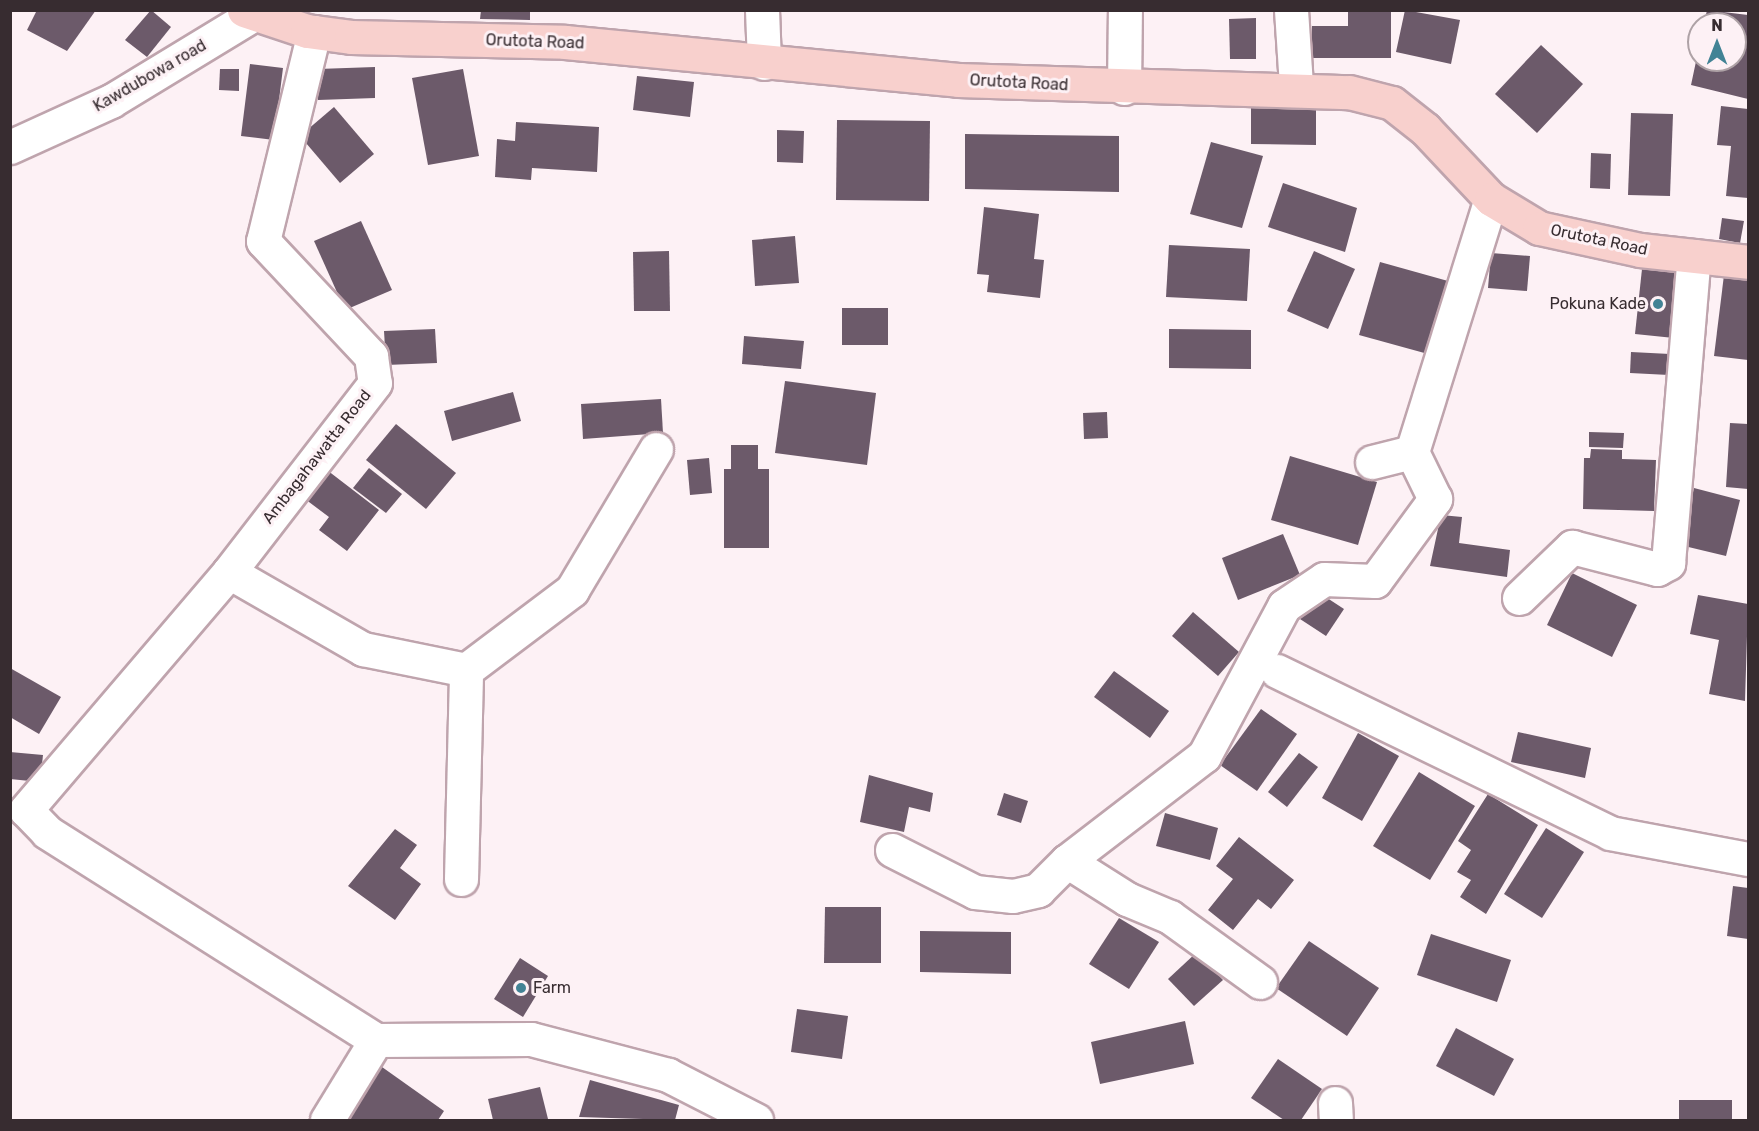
<!DOCTYPE html>
<html>
<head>
<meta charset="utf-8">
<style>
  body { margin:0 }
  #map { position:relative; width:1759px; height:1131px; overflow:hidden; background:#fdf1f5; font-family:Rubik,sans-serif }
  div>[style] { position:absolute }
  [style*='--x'] { left:calc(var(--x)*1px); top:calc(var(--y)*1px); width:calc(var(--w)*1px); rotate:calc(var(--a)*1deg) }
  .building>* { inset:0; background:#6c5a6a }
  .roads { filter:drop-shadow(2px 0 #bfa4ad) drop-shadow(-2px 0 #bfa4ad) drop-shadow(0 2px #bfa4ad) drop-shadow(0 -2px #bfa4ad) }
  .minor>* { height:33px; margin:-16.5px; padding:0 16.5px; transform-origin:16.5px; border-radius:16.5px; background:#fff }
  .primary>* { height:33px; margin:-16.5px; padding:0 16.5px; transform-origin:16.5px; border-radius:16.5px; background:#f8d0cd }
  .dots>* { width:16px; height:16px; translate:-50% -50%; box-sizing:border-box; border:3px solid #fdf1f5; border-radius:50% }
  span { translate:-50% -50%; white-space:nowrap; text-align:center; line-height:1.15; -webkit-text-stroke:6px #fdf1f5; paint-order:stroke }
  .street-label { font-size:16px; color:#372c30 }
  .poi-label { font-size:16px; color:#372c30 }
  .right { translate:-100% -50%; text-align:right }
  .left { translate:0 -50%; text-align:left }
  .frame { position:absolute; inset:0; border:12px solid #372c30; pointer-events:none }
  .north { position:absolute; left:1687px; top:12px; width:60px; height:60px; box-sizing:border-box; background:#fdf1f5; border:2px solid #aea2a6; border-radius:50%; rotate:0deg; font-size:16px; font-weight:700; line-height:24px; text-align:center; color:#372c30 }
  .north::after { content:''; display:block; margin:auto; width:21px; height:27px; background:#428395; clip-path:polygon(50% 0,100% 100%,50% 72%,0 100%) }
</style>
</head>
<body>
<div id="map">
  <div class="building">
    <i style="clip-path:polygon(37px 10px,96px 10px,67px 51px,27px 30px)"></i>
    <i style="clip-path:polygon(151px 10px,171px 27px,147px 57px,125px 40px)"></i>
    <i style="clip-path:polygon(481px 10px,530px 10px,530px 20px,480px 19px)"></i>
    <i style="clip-path:polygon(1348px 10px,1391px 10px,1391px 58px,1312px 58px,1312px 26px,1348px 26px)"></i>
    <i style="clip-path:polygon(1405px 10px,1460px 20px,1451px 64px,1396px 52px)"></i>
    <i style="clip-path:polygon(1707px 10px,1748px 15px,1748px 99px,1691px 85px,1698px 52px,1699px 60px,1735px 60px,1735px 24px,1704px 24px)"></i>
    <i style="clip-path:polygon(1256px 18px,1256px 59px,1230px 59px,1229px 19px)"></i>
    <i style="clip-path:polygon(1541px 45px,1583px 84px,1537px 133px,1495px 94px)"></i>
    <i style="clip-path:polygon(250px 64px,283px 68px,274px 140px,241px 136px)"></i>
    <i style="clip-path:polygon(375px 67px,375px 98px,318px 100px,318px 69px)"></i>
    <i style="clip-path:polygon(220px 69px,239px 69px,239px 91px,219px 90px)"></i>
    <i style="clip-path:polygon(463px 69px,479px 156px,428px 165px,412px 78px)"></i>
    <i style="clip-path:polygon(637px 76px,694px 82px,690px 117px,633px 110px)"></i>
    <i style="clip-path:polygon(1721px 106px,1748px 109px,1748px 198px,1726px 196px,1731px 146px,1717px 145px)"></i>
    <i style="clip-path:polygon(334px 107px,374px 154px,340px 183px,300px 136px)"></i>
    <i style="clip-path:polygon(1251px 108px,1316px 108px,1316px 145px,1251px 144px)"></i>
    <i style="clip-path:polygon(1631px 113px,1673px 114px,1670px 196px,1628px 195px)"></i>
    <i style="clip-path:polygon(837px 120px,930px 121px,929px 201px,836px 200px)"></i>
    <i style="clip-path:polygon(516px 122px,599px 127px,597px 172px,532px 168px,531px 180px,495px 177px,497px 139px,515px 141px)"></i>
    <i style="clip-path:polygon(777px 130px,804px 131px,803px 163px,777px 162px)"></i>
    <i style="clip-path:polygon(965px 134px,1119px 136px,1119px 192px,965px 189px)"></i>
    <i style="clip-path:polygon(1211px 142px,1263px 156px,1242px 228px,1190px 214px)"></i>
    <i style="clip-path:polygon(1591px 153px,1611px 154px,1610px 189px,1590px 188px)"></i>
    <i style="clip-path:polygon(1283px 183px,1357px 208px,1345px 252px,1268px 227px)"></i>
    <i style="clip-path:polygon(984px 207px,1039px 214px,1034px 259px,1044px 260px,1040px 298px,987px 292px,989px 275px,977px 274px)"></i>
    <i style="clip-path:polygon(1722px 218px,1744px 221px,1740px 243px,1719px 239px)"></i>
    <i style="clip-path:polygon(361px 221px,392px 290px,345px 310px,314px 241px)"></i>
    <i style="clip-path:polygon(795px 236px,799px 283px,755px 286px,752px 240px)"></i>
    <i style="clip-path:polygon(1169px 245px,1250px 249px,1247px 301px,1166px 297px)"></i>
    <i style="clip-path:polygon(669px 251px,670px 311px,634px 311px,633px 252px)"></i>
    <i style="clip-path:polygon(1314px 251px,1355px 269px,1328px 329px,1287px 311px)"></i>
    <i style="clip-path:polygon(1491px 253px,1530px 256px,1527px 291px,1488px 288px)"></i>
    <i style="clip-path:polygon(1380px 262px,1448px 281px,1428px 354px,1359px 335px)"></i>
    <i style="clip-path:polygon(1725px 267px,1748px 270px,1748px 360px,1714px 356px)"></i>
    <i style="clip-path:polygon(1642px 269px,1681px 273px,1674px 338px,1635px 334px)"></i>
    <i style="clip-path:polygon(842px 308px,888px 308px,888px 345px,842px 345px)"></i>
    <i style="clip-path:polygon(435px 329px,437px 363px,386px 365px,384px 331px)"></i>
    <i style="clip-path:polygon(1169px 329px,1251px 330px,1251px 369px,1169px 368px)"></i>
    <i style="clip-path:polygon(744px 336px,804px 341px,801px 369px,742px 364px)"></i>
    <i style="clip-path:polygon(1631px 352px,1670px 354px,1669px 375px,1630px 373px)"></i>
    <i style="clip-path:polygon(785px 381px,876px 393px,867px 465px,775px 453px)"></i>
    <i style="clip-path:polygon(513px 392px,521px 421px,452px 441px,444px 411px)"></i>
    <i style="clip-path:polygon(661px 399px,663px 433px,583px 439px,581px 404px)"></i>
    <i style="clip-path:polygon(1107px 412px,1108px 438px,1084px 439px,1083px 413px)"></i>
    <i style="clip-path:polygon(1730px 423px,1748px 424px,1748px 489px,1726px 487px)"></i>
    <i style="clip-path:polygon(396px 424px,456px 473px,426px 509px,366px 460px)"></i>
    <i style="clip-path:polygon(1589px 432px,1624px 433px,1623px 448px,1589px 447px)"></i>
    <i style="clip-path:polygon(731px 445px,758px 445px,758px 469px,769px 469px,769px 548px,724px 548px,724px 469px,731px 469px)"></i>
    <i style="clip-path:polygon(1591px 449px,1622px 450px,1622px 459px,1656px 460px,1654px 511px,1583px 509px,1584px 458px,1590px 458px)"></i>
    <i style="clip-path:polygon(1290px 456px,1377px 482px,1358px 545px,1271px 520px)"></i>
    <i style="clip-path:polygon(709px 458px,712px 493px,690px 495px,687px 460px)"></i>
    <i style="clip-path:polygon(323px 467px,379px 510px,347px 551px,319px 530px,329px 517px,301px 496px)"></i>
    <i style="clip-path:polygon(369px 468px,402px 494px,386px 513px,353px 488px)"></i>
    <i style="clip-path:polygon(1694px 488px,1740px 500px,1726px 556px,1680px 545px)"></i>
    <i style="clip-path:polygon(1441px 515px,1462px 517px,1459px 543px,1510px 550px,1507px 577px,1430px 566px)"></i>
    <i style="clip-path:polygon(1283px 534px,1300px 575px,1238px 600px,1222px 558px)"></i>
    <i style="clip-path:polygon(1572px 573px,1637px 605px,1612px 657px,1547px 625px)"></i>
    <i style="clip-path:polygon(1318px 592px,1344px 609px,1326px 636px,1300px 619px)"></i>
    <i style="clip-path:polygon(1698px 595px,1748px 604px,1745px 701px,1709px 694px,1719px 640px,1690px 634px)"></i>
    <i style="clip-path:polygon(1193px 612px,1239px 652px,1218px 676px,1172px 636px)"></i>
    <i style="clip-path:polygon(10px 668px,61px 697px,39px 734px,10px 717px)"></i>
    <i style="clip-path:polygon(1114px 671px,1169px 711px,1150px 738px,1094px 697px)"></i>
    <i style="clip-path:polygon(1261px 709px,1297px 734px,1257px 791px,1220px 765px)"></i>
    <i style="clip-path:polygon(1518px 732px,1591px 748px,1585px 778px,1511px 762px)"></i>
    <i style="clip-path:polygon(1358px 733px,1399px 756px,1362px 821px,1322px 798px)"></i>
    <i style="clip-path:polygon(10px 752px,43px 755px,40px 782px,10px 779px)"></i>
    <i style="clip-path:polygon(1299px 753px,1318px 767px,1287px 807px,1268px 792px)"></i>
    <i style="clip-path:polygon(1419px 772px,1475px 806px,1430px 880px,1373px 846px)"></i>
    <i style="clip-path:polygon(869px 775px,933px 793px,930px 812px,909px 807px,904px 832px,860px 822px)"></i>
    <i style="clip-path:polygon(1004px 793px,1028px 801px,1021px 823px,997px 815px)"></i>
    <i style="clip-path:polygon(1488px 794px,1538px 825px,1486px 914px,1460px 897px,1471px 880px,1457px 872px,1471px 850px,1458px 841px)"></i>
    <i style="clip-path:polygon(1165px 813px,1218px 828px,1210px 860px,1156px 846px)"></i>
    <i style="clip-path:polygon(1546px 828px,1584px 852px,1542px 918px,1504px 894px)"></i>
    <i style="clip-path:polygon(395px 829px,417px 845px,400px 868px,421px 884px,395px 920px,348px 886px)"></i>
    <i style="clip-path:polygon(1239px 837px,1294px 880px,1271px 909px,1258px 899px,1233px 930px,1208px 910px,1233px 879px,1216px 866px)"></i>
    <i style="clip-path:polygon(1733px 886px,1748px 888px,1748px 939px,1727px 936px)"></i>
    <i style="clip-path:polygon(825px 907px,881px 907px,881px 963px,824px 963px)"></i>
    <i style="clip-path:polygon(1119px 918px,1159px 942px,1129px 989px,1089px 964px)"></i>
    <i style="clip-path:polygon(920px 931px,1011px 932px,1011px 974px,920px 972px)"></i>
    <i style="clip-path:polygon(1431px 934px,1511px 960px,1497px 1002px,1417px 975px)"></i>
    <i style="clip-path:polygon(1309px 941px,1379px 988px,1347px 1036px,1276px 988px)"></i>
    <i style="clip-path:polygon(1197px 952px,1223px 980px,1194px 1006px,1168px 979px)"></i>
    <i style="clip-path:polygon(520px 958px,548px 976px,523px 1017px,494px 999px)"></i>
    <i style="clip-path:polygon(797px 1009px,848px 1016px,842px 1059px,791px 1052px)"></i>
    <i style="clip-path:polygon(1185px 1021px,1194px 1064px,1100px 1084px,1091px 1042px)"></i>
    <i style="clip-path:polygon(1456px 1028px,1514px 1059px,1494px 1096px,1436px 1066px)"></i>
    <i style="clip-path:polygon(1278px 1059px,1322px 1089px,1301px 1120px,1284px 1120px,1251px 1098px)"></i>
    <i style="clip-path:polygon(382px 1067px,444px 1111px,438px 1120px,343px 1120px)"></i>
    <i style="clip-path:polygon(590px 1080px,679px 1105px,675px 1120px,579px 1117px)"></i>
    <i style="clip-path:polygon(540px 1087px,548px 1119px,493px 1120px,488px 1099px)"></i>
    <i style="clip-path:polygon(1679px 1100px,1732px 1100px,1732px 1120px,1679px 1120px)"></i>
  </div>
  <div class="roads">
    <div class="minor">
      <i style="--x:762;--y:10;--w:53;--a:87.8"></i>
      <i style="--x:1291;--y:10;--w:76;--a:86.2"></i>
      <i style="--x:314;--y:32;--w:215;--a:103.7"></i>
      <i style="--x:263;--y:241;--w:158;--a:46.8"></i>
      <i style="--x:371;--y:356;--w:27;--a:82"></i>
      <i style="--x:375;--y:383;--w:239;--a:127.7"></i>
      <i style="--x:229;--y:572;--w:313;--a:130.5"></i>
      <i style="--x:26;--y:810;--w:30;--a:46"></i>
      <i style="--x:47;--y:832;--w:389;--a:32.3"></i>
      <i style="--x:376;--y:1040;--w:94;--a:121.5"></i>
      <i style="--x:1124;--y:88;--w:78;--a:-89.3"></i>
      <i style="--x:10;--y:147;--w:111;--a:-24.5"></i>
      <i style="--x:111;--y:101;--w:167;--a:-31.3"></i>
      <i style="--x:1372;--y:462;--w:41;--a:-14"></i>
      <i style="--x:229;--y:572;--w:155;--a:29.9"></i>
      <i style="--x:363;--y:649;--w:105;--a:11.5"></i>
      <i style="--x:466;--y:670;--w:133;--a:-37"></i>
      <i style="--x:572;--y:590;--w:164;--a:-59.2"></i>
      <i style="--x:1519;--y:598;--w:74;--a:-43.9"></i>
      <i style="--x:1572;--y:547;--w:88;--a:14.5"></i>
      <i style="--x:1657;--y:569;--w:13;--a:-29"></i>
      <i style="--x:1668;--y:563;--w:308;--a:-85.2"></i>
      <i style="--x:1277;--y:671;--w:370;--a:25.9"></i>
      <i style="--x:1610;--y:833;--w:140;--a:10.7"></i>
      <i style="--x:892;--y:850;--w:93;--a:26.8"></i>
      <i style="--x:975;--y:892;--w:38;--a:6"></i>
      <i style="--x:1013;--y:896;--w:26;--a:-13"></i>
      <i style="--x:1038;--y:890;--w:41;--a:-45"></i>
      <i style="--x:1067;--y:861;--w:173;--a:-37.5"></i>
      <i style="--x:1204;--y:756;--w:170;--a:-61.9"></i>
      <i style="--x:1284;--y:606;--w:48;--a:-34"></i>
      <i style="--x:1324;--y:579;--w:51;--a:2.2"></i>
      <i style="--x:1375;--y:581;--w:102;--a:-53.8"></i>
      <i style="--x:1435;--y:499;--w:52;--a:-116.1"></i>
      <i style="--x:1412;--y:452;--w:265;--a:-72.7"></i>
      <i style="--x:1067;--y:861;--w:71;--a:32.3"></i>
      <i style="--x:1127;--y:899;--w:47;--a:22.7"></i>
      <i style="--x:1170;--y:917;--w:111;--a:35.8"></i>
      <i style="--x:461;--y:879;--w:209;--a:-88.6"></i>
      <i style="--x:376;--y:1040;--w:155;--a:-0.4"></i>
      <i style="--x:531;--y:1039;--w:142;--a:14.7"></i>
      <i style="--x:668;--y:1075;--w:99;--a:27.1"></i>
      <i style="--x:1335;--y:1103;--w:17;--a:87"></i>
    </div>
    <div class="primary">
      <i style="--x:244;--y:10;--w:66;--a:18.4"></i>
      <i style="--x:307;--y:31;--w:44;--a:7.8"></i>
      <i style="--x:351;--y:37;--w:214;--a:1.3"></i>
      <i style="--x:565;--y:42;--w:395;--a:5.5"></i>
      <i style="--x:958;--y:80;--w:391;--a:1.8"></i>
      <i style="--x:1349;--y:92;--w:44;--a:14.3"></i>
      <i style="--x:1392;--y:103;--w:42;--a:38.2"></i>
      <i style="--x:1425;--y:129;--w:96;--a:46.7"></i>
      <i style="--x:1491;--y:199;--w:56;--a:31.1"></i>
      <i style="--x:1539;--y:228;--w:103;--a:12.3"></i>
      <i style="--x:1640;--y:250;--w:109;--a:6.3"></i>
    </div>
  </div>
  <div class="dots">
    <i style="left:1658px;top:304px;background:#428395"></i>
    <i style="left:521px;top:988px;background:#428395"></i>
  </div>
  <div class="street-label">
    <span style="left:535px;top:42px;rotate:2deg">Orutota Road</span>
    <span style="left:150px;top:76px;rotate:-30deg">Kawdubowa road</span>
    <span style="left:1019px;top:83px;rotate:3deg">Orutota Road</span>
    <span style="left:1599px;top:240px;rotate:12deg">Orutota Road</span>
    <span style="left:317px;top:457px;rotate:-52deg">Ambagahawatta Road</span>
  </div>
  <div class="poi-label">
    <span class="right" style="left:1646px;top:304px">Pokuna Kade</span>
    <span class="left" style="left:533px;top:988px">Farm</span>
  </div>
  <div class="frame"></div>
  <div class="north">N</div>
</div>
</body>
</html>
